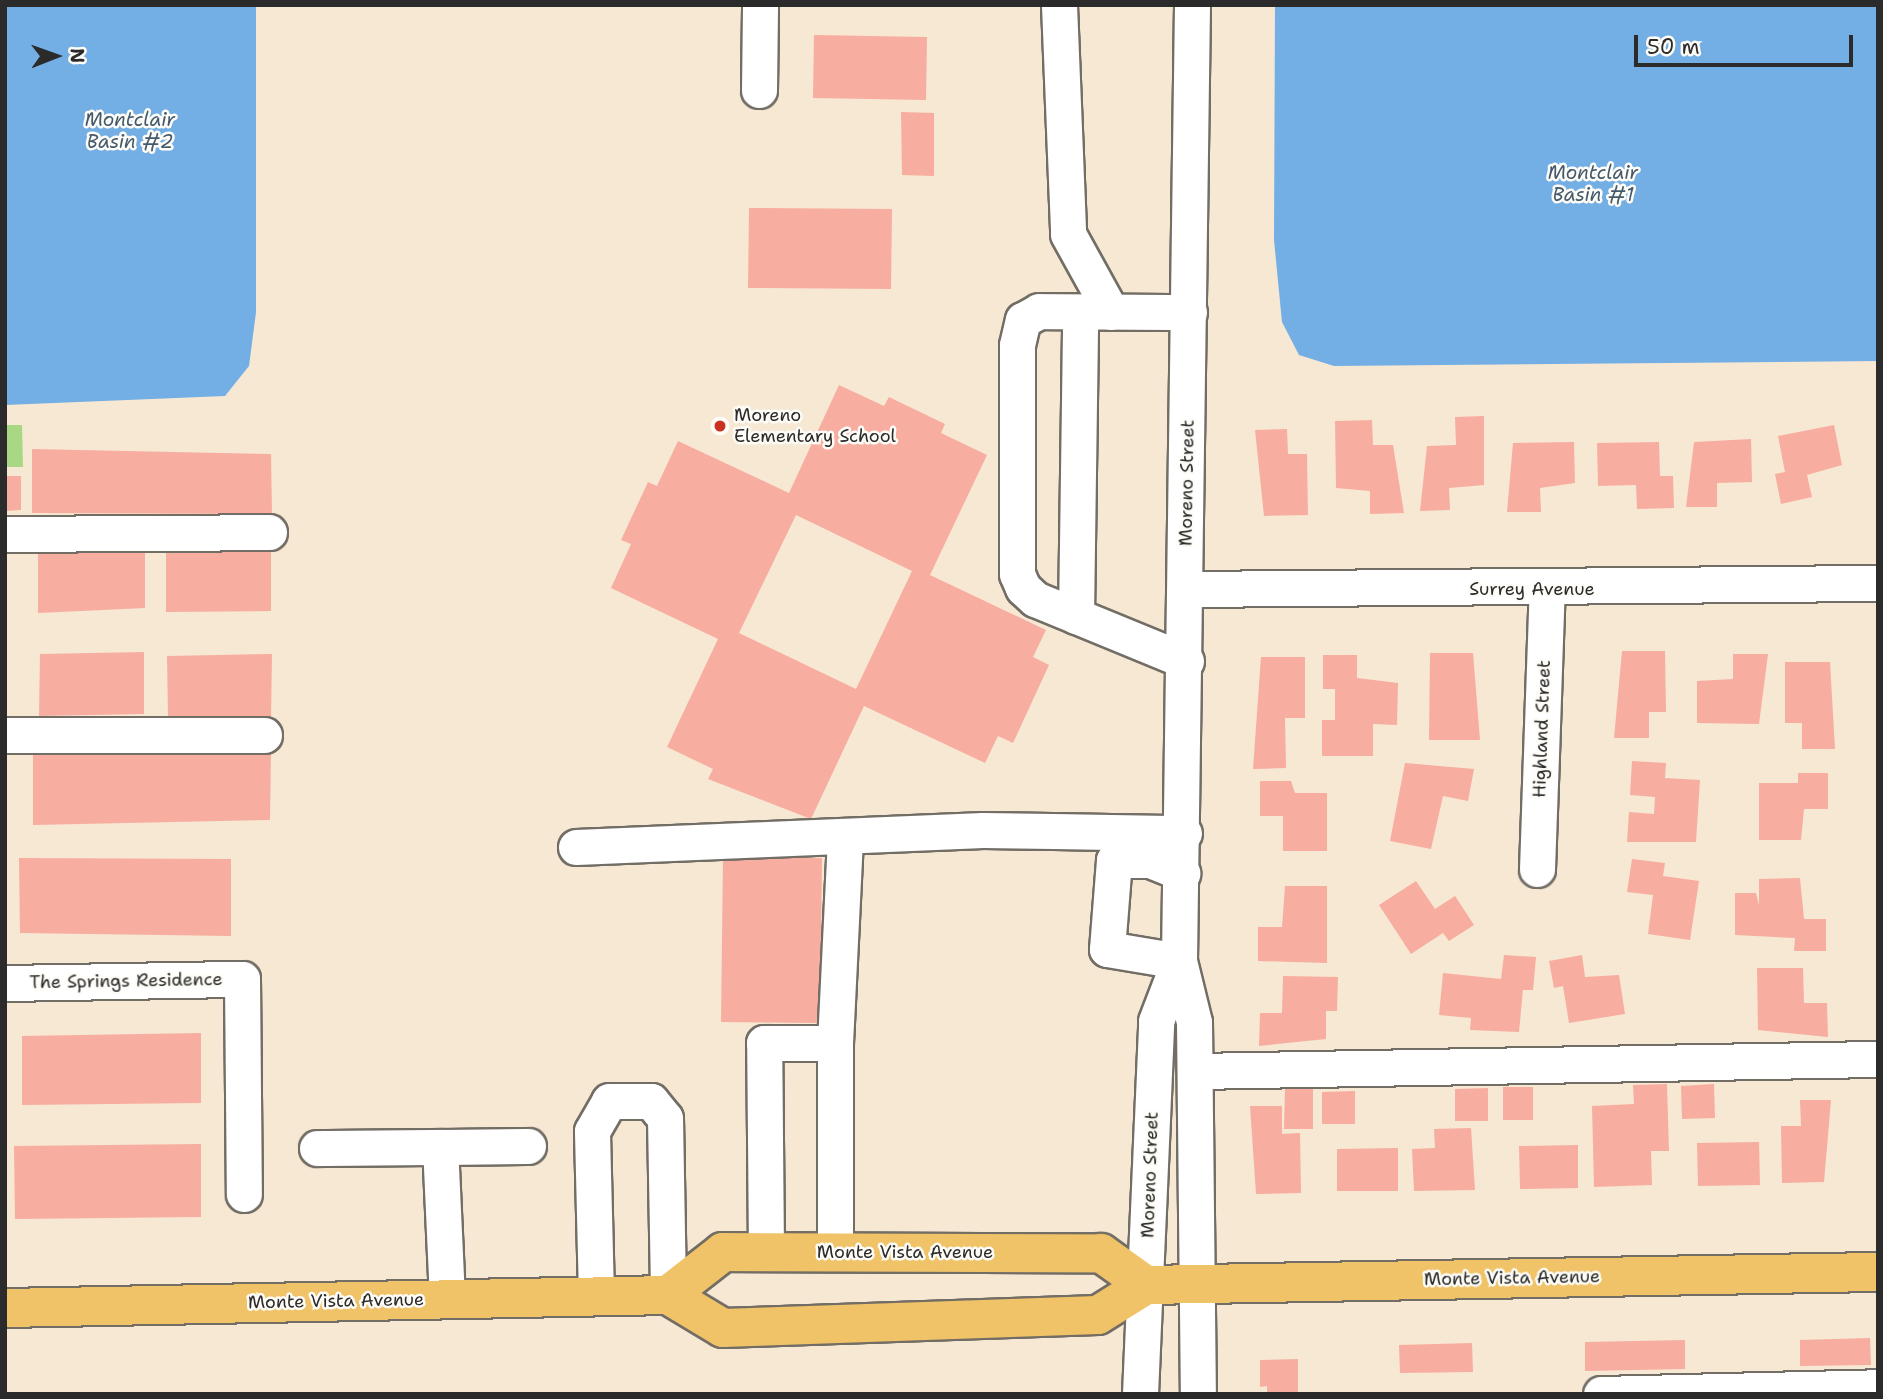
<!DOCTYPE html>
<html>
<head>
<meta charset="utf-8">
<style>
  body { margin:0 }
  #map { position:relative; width:1883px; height:1399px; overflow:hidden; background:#f6e8d2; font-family:"Shantell Sans",sans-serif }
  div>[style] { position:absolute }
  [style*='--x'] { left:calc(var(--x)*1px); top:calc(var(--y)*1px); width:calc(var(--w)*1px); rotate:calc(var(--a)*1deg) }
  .green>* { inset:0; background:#a9d885 }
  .water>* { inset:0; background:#73aee4 }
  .building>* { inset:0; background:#f8ada1 }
  .roads { filter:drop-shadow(2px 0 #726d65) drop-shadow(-2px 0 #726d65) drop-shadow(0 2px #726d65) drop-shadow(0 -2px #726d65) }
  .minor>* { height:35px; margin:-17.5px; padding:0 17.5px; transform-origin:17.5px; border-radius:17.5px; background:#fff }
  .major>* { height:38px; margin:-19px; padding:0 19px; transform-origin:19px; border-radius:19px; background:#f0c369 }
  .dots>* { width:19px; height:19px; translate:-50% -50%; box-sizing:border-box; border:4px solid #fdfcf7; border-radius:50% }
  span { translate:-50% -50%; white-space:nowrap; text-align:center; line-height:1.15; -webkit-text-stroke:5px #fdfcf7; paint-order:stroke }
  .poi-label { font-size:18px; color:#2b2b2b }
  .left { translate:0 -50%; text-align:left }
  .street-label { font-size:18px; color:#2b2b2b }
  .water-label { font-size:19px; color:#44596c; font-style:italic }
  .frame { position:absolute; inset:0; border:7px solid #2b2b2b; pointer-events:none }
  .north { position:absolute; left:21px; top:21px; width:70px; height:70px; -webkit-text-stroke:5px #fdfcf7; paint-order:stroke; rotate:89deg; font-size:19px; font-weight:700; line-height:28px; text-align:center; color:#2b2b2b }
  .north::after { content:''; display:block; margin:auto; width:24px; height:32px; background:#2b2b2b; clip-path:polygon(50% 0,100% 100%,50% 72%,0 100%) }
  .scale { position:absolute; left:1634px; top:35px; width:219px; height:32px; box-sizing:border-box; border:4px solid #2b2b2b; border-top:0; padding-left:9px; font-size:21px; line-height:24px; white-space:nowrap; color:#2b2b2b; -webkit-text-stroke:5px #fdfcf7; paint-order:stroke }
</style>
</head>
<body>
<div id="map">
  <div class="green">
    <i style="clip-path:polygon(5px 425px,22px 425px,23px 467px,5px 467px)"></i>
  </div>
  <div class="water">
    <i style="clip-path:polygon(5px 5px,256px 5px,256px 312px,249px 366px,225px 396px,5px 405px)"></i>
    <i style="clip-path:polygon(1275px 5px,1878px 5px,1878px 361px,1334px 366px,1299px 355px,1282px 322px,1274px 240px)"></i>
  </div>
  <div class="building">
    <i style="clip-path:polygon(814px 35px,927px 37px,926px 100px,813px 98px)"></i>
    <i style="clip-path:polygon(901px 112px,934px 113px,934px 176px,902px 175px)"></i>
    <i style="clip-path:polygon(749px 208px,892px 209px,891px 289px,748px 288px)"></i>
    <i style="clip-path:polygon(evenodd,839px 385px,884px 406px,889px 397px,945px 424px,941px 433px,987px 455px,930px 575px,1046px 630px,1033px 657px,1049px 665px,1013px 743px,998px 736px,985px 763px,864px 706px,811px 819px,708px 779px,713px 769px,667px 747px,718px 639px,611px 588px,631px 544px,621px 540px,648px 482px,657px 486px,678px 441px,789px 493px,839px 385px,796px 515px,912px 571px,856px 689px,739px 633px,796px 515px)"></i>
    <i style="clip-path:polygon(1484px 416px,1484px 485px,1449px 488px,1450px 510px,1420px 511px,1427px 446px,1456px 445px,1455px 417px)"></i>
    <i style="clip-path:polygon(1372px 420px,1373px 445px,1393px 445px,1404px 513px,1370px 514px,1370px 491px,1336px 488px,1335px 421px)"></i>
    <i style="clip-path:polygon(1834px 425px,1842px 465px,1807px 475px,1812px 497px,1781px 504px,1775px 474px,1785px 472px,1778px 436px)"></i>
    <i style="clip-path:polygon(1287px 429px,1288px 454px,1307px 454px,1308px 515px,1264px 516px,1255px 430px)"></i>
    <i style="clip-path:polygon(1751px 439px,1752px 482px,1717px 483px,1717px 507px,1686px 507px,1694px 442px)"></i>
    <i style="clip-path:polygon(1574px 442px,1575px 483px,1540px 488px,1541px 512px,1507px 512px,1513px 443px)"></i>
    <i style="clip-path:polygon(1659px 442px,1660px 476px,1673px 476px,1674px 508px,1637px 509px,1636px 485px,1598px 486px,1597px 443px)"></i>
    <i style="clip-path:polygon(32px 449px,271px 454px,272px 514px,32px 513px)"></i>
    <i style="clip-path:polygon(5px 476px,21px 476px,21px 510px,5px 511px)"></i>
    <i style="clip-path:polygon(271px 544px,271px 611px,166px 612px,166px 546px)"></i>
    <i style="clip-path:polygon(145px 547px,145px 608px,38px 613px,38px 551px)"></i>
    <i style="clip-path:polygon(1622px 651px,1665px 651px,1666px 712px,1649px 712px,1649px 738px,1614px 738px)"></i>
    <i style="clip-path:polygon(144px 652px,144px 714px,39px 716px,40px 654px)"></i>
    <i style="clip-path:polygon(1430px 653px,1473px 653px,1480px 740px,1429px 740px)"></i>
    <i style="clip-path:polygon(272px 654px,271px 717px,168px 717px,167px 656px)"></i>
    <i style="clip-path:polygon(1733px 654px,1768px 654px,1759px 724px,1697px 723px,1697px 681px,1733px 679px)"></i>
    <i style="clip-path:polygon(1323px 655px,1357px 655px,1357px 678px,1398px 683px,1397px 725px,1373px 724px,1373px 756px,1322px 756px,1322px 720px,1335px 720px,1335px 689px,1323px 689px)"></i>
    <i style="clip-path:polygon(1261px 657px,1305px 657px,1305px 718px,1285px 718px,1286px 768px,1253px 769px)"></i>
    <i style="clip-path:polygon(1785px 662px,1830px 662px,1835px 749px,1802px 749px,1802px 723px,1785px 723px)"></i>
    <i style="clip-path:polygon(271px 751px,270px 820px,33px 825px,33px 752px)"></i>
    <i style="clip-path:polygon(1632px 761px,1666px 763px,1665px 778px,1700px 780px,1696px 842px,1627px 842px,1629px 812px,1654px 814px,1655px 797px,1630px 795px)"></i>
    <i style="clip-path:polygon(1405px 763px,1474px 769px,1468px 801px,1443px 796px,1431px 849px,1390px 841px)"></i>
    <i style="clip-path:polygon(1798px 773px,1828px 773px,1828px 809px,1804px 809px,1801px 840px,1759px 840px,1759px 783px,1798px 783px)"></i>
    <i style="clip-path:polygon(1260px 781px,1291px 781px,1295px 793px,1327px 793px,1327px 851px,1283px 851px,1283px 816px,1260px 816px)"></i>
    <i style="clip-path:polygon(723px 857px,822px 858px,820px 1023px,721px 1022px)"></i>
    <i style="clip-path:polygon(19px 858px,231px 859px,231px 936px,20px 933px)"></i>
    <i style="clip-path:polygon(1632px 859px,1665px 863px,1663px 876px,1699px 881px,1690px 940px,1648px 934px,1653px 895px,1627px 892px)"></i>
    <i style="clip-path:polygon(1800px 878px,1804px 919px,1826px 919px,1826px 951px,1794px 951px,1795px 938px,1735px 935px,1735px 893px,1756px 893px,1759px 905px,1759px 879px)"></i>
    <i style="clip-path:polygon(1416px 881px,1435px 909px,1455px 896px,1474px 925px,1449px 941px,1443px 933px,1411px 954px,1379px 905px)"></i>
    <i style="clip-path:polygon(1285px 886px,1327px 886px,1327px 963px,1258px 961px,1258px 927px,1282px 927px)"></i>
    <i style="clip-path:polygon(1504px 955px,1536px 957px,1533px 990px,1523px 990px,1519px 1032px,1470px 1030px,1471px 1018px,1439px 1015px,1443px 973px,1501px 979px)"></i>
    <i style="clip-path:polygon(1582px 955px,1585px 977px,1619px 975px,1625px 1014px,1569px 1023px,1563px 986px,1554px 988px,1549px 961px)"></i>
    <i style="clip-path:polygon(1757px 968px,1803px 968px,1804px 1003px,1827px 1003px,1828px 1037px,1758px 1030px)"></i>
    <i style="clip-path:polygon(1283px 976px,1338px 977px,1337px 1011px,1326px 1011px,1326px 1039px,1259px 1046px,1260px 1013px,1282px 1013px)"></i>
    <i style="clip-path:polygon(201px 1033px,201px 1103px,22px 1105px,22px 1036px)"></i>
    <i style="clip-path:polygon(1667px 1084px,1669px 1151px,1651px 1151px,1652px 1185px,1594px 1187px,1592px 1106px,1634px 1104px,1633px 1085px)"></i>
    <i style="clip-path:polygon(1714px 1084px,1715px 1118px,1682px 1119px,1681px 1086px)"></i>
    <i style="clip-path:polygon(1503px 1087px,1533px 1087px,1533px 1120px,1503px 1120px)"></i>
    <i style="clip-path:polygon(1488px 1088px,1488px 1121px,1455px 1121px,1455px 1089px)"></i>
    <i style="clip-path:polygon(1285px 1089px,1313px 1089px,1313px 1129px,1284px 1129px)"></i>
    <i style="clip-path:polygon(1355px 1091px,1355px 1124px,1322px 1124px,1322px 1092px)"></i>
    <i style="clip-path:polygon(1800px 1100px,1831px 1100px,1824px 1182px,1782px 1183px,1781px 1126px,1801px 1126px)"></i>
    <i style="clip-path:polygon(1250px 1106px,1282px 1106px,1282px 1134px,1300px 1133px,1301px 1193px,1256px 1194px)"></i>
    <i style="clip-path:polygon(1471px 1128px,1475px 1190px,1414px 1191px,1412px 1149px,1435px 1148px,1434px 1129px)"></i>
    <i style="clip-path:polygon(1759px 1142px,1760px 1185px,1698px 1186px,1697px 1143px)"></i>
    <i style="clip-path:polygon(201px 1144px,201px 1217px,15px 1219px,14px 1146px)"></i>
    <i style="clip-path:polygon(1578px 1145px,1578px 1188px,1520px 1189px,1519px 1146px)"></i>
    <i style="clip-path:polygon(1398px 1148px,1398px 1191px,1337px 1191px,1337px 1149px)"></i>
    <i style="clip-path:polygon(1870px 1338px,1871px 1365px,1800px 1366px,1800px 1340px)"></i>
    <i style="clip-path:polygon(1685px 1340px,1685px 1369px,1585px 1371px,1585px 1342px)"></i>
    <i style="clip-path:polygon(1472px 1343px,1473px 1372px,1400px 1373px,1399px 1345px)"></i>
    <i style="clip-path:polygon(1298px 1359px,1298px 1394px,1267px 1394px,1267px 1386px,1260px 1387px,1260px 1360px)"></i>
  </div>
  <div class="roads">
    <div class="minor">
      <i style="--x:1059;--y:5;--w:229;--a:87.7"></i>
      <i style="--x:1068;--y:234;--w:89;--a:61.1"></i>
      <i style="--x:1192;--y:5;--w:956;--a:90.78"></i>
      <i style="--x:1179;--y:961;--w:63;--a:76.2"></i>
      <i style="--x:1194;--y:1022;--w:372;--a:89.4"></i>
      <i style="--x:759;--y:90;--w:85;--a:-89.3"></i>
      <i style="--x:5;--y:534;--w:264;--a:-0.4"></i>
      <i style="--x:1186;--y:589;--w:692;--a:-0.5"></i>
      <i style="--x:1076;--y:616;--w:304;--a:-89.2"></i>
      <i style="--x:1186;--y:661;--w:163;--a:-157.7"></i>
      <i style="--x:1035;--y:599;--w:16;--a:-137"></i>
      <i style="--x:1023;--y:588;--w:15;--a:-113"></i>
      <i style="--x:1017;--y:574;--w:229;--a:-90"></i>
      <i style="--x:1017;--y:345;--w:26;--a:-77"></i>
      <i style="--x:1023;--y:320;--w:18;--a:-29"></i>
      <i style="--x:1039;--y:311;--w:150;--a:0.4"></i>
      <i style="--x:5;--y:735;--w:259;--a:0"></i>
      <i style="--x:576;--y:847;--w:407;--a:-2.4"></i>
      <i style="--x:983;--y:830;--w:201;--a:0.9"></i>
      <i style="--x:1537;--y:869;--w:280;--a:-88"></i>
      <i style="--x:1179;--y:961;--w:73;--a:-170.5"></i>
      <i style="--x:1107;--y:949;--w:89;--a:-85.5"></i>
      <i style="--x:1114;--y:860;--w:36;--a:0"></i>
      <i style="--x:1150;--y:860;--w:35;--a:22"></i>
      <i style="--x:5;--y:983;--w:237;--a:-1"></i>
      <i style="--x:242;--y:979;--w:215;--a:89.5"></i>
      <i style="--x:835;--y:1043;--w:207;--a:-87.2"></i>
      <i style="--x:1195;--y:1071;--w:683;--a:-1.01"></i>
      <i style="--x:317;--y:1148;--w:123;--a:-0.5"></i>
      <i style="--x:766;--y:1252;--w:209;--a:-90.5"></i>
      <i style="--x:764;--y:1043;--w:71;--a:0"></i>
      <i style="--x:835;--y:1043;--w:209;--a:90"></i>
      <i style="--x:596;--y:1296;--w:165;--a:-91.4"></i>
      <i style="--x:592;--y:1131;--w:34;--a:-60"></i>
      <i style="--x:609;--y:1101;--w:42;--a:0"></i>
      <i style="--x:651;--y:1101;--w:22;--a:51"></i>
      <i style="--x:665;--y:1118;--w:177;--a:89"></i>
      <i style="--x:447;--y:1299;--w:152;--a:-92.6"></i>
      <i style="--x:440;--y:1147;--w:88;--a:-0.7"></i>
      <i style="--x:1140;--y:1394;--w:373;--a:-87.5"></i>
      <i style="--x:1156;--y:1021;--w:64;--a:-69"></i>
      <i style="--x:1601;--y:1394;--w:277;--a:-1.4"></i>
    </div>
    <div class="major">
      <i style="--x:668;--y:1295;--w:70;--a:-38"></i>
      <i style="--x:723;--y:1252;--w:378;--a:0.2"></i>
      <i style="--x:1101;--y:1253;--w:55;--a:35.4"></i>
      <i style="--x:5;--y:1308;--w:663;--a:-1.12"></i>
      <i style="--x:668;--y:1295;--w:64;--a:31"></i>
      <i style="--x:723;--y:1328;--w:375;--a:-2"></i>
      <i style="--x:1098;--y:1315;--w:57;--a:-32"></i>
      <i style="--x:1146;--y:1285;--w:732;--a:-1.02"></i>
    </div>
  </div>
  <div class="dots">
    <i style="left:720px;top:426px;background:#c8321e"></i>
  </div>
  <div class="poi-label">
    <span class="left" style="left:734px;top:426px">Moreno<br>Elementary School</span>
  </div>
  <div class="street-label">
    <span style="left:1187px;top:483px;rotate:-89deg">Moreno Street</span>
    <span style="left:1532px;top:589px">Surrey Avenue</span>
    <span style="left:1542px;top:729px;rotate:-88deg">Highland Street</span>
    <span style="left:126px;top:981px;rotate:-1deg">The Springs Residence</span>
    <span style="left:1150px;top:1175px;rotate:-88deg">Moreno Street</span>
    <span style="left:905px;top:1252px">Monte Vista Avenue</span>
    <span style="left:1512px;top:1278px;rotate:-1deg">Monte Vista Avenue</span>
    <span style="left:336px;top:1301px;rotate:-1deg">Monte Vista Avenue</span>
  </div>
  <div class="water-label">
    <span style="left:130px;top:131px">Montclair<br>Basin #2</span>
    <span style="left:1593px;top:184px">Montclair<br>Basin #1</span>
  </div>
  <div class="frame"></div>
  <div class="north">N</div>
  <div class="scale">50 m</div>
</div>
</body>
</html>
